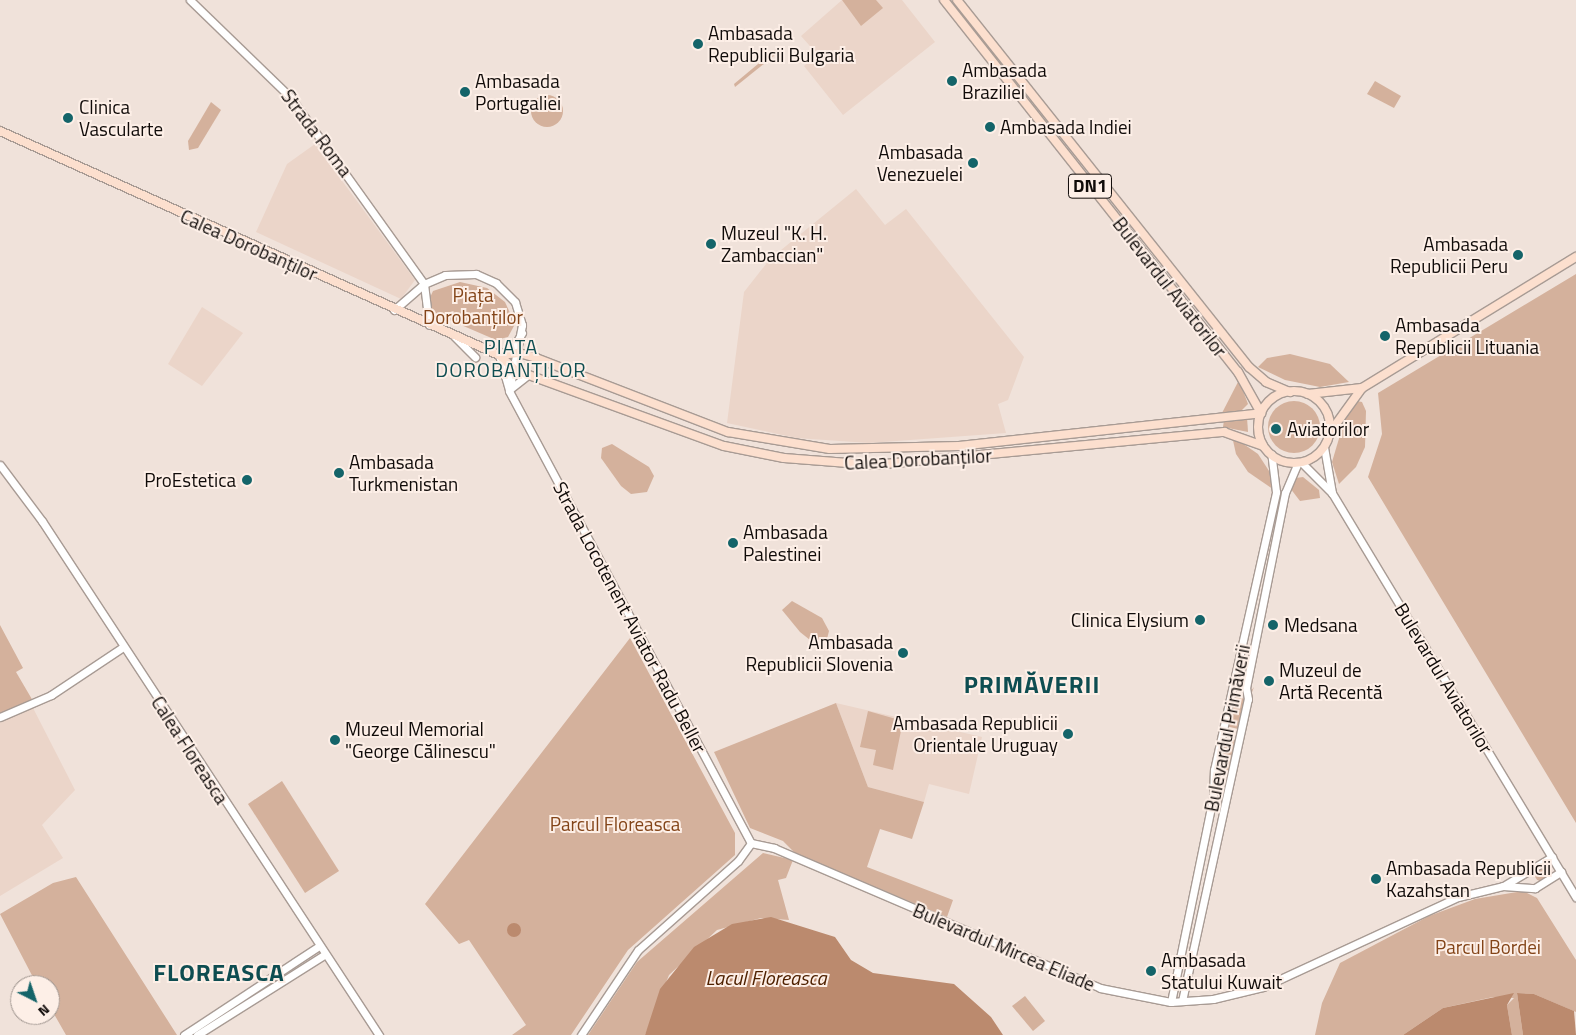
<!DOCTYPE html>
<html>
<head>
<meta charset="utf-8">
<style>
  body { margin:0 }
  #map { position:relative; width:1576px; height:1035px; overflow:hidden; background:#f0e2da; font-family:"Titillium Web",sans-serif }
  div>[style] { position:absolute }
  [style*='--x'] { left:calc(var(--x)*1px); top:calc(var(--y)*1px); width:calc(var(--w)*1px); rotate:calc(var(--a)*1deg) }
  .built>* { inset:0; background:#ebd5c9 }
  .green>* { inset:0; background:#d4b19c }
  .round { border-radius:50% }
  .water>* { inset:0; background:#bb8a6e }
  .roads { filter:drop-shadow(1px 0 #a89b94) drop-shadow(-1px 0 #a89b94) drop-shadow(0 1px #a89b94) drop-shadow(0 -1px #a89b94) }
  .secondary>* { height:7px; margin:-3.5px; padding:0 3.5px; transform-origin:3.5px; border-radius:3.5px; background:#fff }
  .primary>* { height:8px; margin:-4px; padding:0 4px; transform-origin:4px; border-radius:4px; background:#fcdfce }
  .primary>.ring { margin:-4px; padding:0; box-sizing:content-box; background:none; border:8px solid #fcdfce; border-radius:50% }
  .dots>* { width:14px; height:14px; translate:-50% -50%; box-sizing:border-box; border:2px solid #fdefe7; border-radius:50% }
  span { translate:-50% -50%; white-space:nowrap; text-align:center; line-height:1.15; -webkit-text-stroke:4px #fdefe7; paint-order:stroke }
  .shield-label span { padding:1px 4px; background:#fdefe7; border:1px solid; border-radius:4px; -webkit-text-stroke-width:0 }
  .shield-label { font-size:18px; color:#100b09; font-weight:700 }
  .poi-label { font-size:19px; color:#100b09 }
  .left { translate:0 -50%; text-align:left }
  .right { translate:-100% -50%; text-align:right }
  .street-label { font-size:19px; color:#100b09 }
  .park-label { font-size:19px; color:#834418 }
  .neighbourhood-label { font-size:20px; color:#0e4d51; letter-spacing:1px }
  .water-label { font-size:20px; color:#4f2100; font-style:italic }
  .district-label { font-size:24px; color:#0e4d51; font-weight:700; letter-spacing:1px }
  .north { position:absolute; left:10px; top:975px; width:50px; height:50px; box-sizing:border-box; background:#fdefe7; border:1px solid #9e948e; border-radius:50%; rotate:139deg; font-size:14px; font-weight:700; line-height:20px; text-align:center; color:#100b09 }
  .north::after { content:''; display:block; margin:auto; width:18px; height:22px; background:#146469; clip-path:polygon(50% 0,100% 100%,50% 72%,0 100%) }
</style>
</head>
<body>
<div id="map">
  <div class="built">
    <i style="clip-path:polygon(842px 0,902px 0,935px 42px,843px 115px,804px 66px,817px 54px,801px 36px)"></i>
    <i style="clip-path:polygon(315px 144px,415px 280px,401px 299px,256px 232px,287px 164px)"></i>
    <i style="clip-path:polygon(856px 189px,885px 225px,906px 209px,1024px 357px,1008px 400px,998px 404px,1006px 433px,869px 443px,796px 438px,727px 423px,744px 292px,770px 259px)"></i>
    <i style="clip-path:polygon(202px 307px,243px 333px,202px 386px,168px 364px)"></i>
    <i style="clip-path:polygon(836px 703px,982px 737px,969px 794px,929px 784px,924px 802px,868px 787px)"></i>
    <i style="clip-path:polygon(32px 706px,75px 790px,42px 825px,63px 858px,0 896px,0 719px)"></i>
  </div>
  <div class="green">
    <i style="clip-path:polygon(842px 0,876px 0,883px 8px,861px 26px)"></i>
    <i style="clip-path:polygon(777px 48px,780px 51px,735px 87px,734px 84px)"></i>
    <i style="clip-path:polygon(1375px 81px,1401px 96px,1394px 108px,1367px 94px)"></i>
    <i class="round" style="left:531px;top:95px;width:32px;height:32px"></i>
    <i style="clip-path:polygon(211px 102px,221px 110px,198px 148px,189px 150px,188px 141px)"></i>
    <i style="clip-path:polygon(1576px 274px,1576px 823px,1368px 477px,1382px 434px,1378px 393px)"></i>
    <i style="clip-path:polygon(460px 282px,487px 288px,505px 302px,515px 324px,508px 337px,496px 340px,431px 312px,428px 302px,433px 291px)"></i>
    <i style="clip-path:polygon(1290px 354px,1330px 364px,1349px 382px,1320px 387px,1285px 380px,1258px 367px,1267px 358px)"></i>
    <i style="clip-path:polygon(1239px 380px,1248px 404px,1241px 411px,1222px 413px)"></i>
    <i class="round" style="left:1268px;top:401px;width:52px;height:52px"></i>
    <i style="clip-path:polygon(1357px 401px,1362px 402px,1366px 411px,1365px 447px,1356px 467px,1339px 484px,1332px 462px,1346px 415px)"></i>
    <i style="clip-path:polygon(1247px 417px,1248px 432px,1223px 427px,1224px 420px)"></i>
    <i style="clip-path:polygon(1232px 436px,1258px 454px,1271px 474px,1274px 490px,1248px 472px,1236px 454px)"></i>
    <i style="clip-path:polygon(612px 444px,649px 467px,654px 476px,647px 492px,631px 494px,621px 486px,601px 458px,602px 448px)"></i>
    <i style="clip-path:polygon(1303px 477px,1319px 490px,1320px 498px,1300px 501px,1290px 488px,1296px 478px)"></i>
    <i style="clip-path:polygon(792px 601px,822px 618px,829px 631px,827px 639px,815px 644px,800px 632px,782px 610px)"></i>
    <i style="clip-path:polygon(0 625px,23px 668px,16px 672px,33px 701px,0 713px)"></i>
    <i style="clip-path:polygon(630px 638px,735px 833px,735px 855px,628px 950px,571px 1035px,512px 1035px,526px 1025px,469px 940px,459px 944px,425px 904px)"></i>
    <i style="clip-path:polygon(1254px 687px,1238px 729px,1226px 726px,1232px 696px,1245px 699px)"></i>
    <i style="clip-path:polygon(836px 703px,868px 787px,924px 802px,912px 839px,880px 829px,867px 867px,953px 900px,947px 917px,796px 854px,783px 841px,750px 828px,714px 752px)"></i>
    <i style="clip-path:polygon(868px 711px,903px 721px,893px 770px,873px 765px,876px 750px,860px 747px)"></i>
    <i style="clip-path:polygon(1225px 738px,1236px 740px,1230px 771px,1219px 768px)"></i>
    <i style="clip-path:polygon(282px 781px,339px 871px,305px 893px,248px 804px)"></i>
    <i style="clip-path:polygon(763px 853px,793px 860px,786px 878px,778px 880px,789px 920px,761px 918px,717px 930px,669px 975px,645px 1035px,588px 1035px,637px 962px)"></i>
    <i class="round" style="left:1534px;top:864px;width:18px;height:18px"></i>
    <i style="clip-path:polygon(76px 877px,177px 1035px,66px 1035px,50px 1007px,50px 985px,37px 985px,0 914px,53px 883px)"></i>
    <i style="clip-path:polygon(1523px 891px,1537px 898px,1576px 960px,1576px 1012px,1534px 994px,1517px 993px,1523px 1035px,1512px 1035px,1507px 1005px,1514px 998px,1493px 997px,1443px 1008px,1403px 1035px,1315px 1035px,1322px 1003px,1340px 963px,1429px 916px,1475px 899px)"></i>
    <i style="clip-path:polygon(1025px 996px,1045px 1021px,1033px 1031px,1012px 1006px)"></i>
  </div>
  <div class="water">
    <i style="clip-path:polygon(771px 917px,835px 937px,851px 960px,873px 973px,954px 984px,991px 1017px,1003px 1035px,645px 1035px,660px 989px,694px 947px,732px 924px)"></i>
    <i class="round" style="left:507px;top:923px;width:14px;height:14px"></i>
    <i style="clip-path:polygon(1514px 993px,1507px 1005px,1512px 1035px,1403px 1035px,1443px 1008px)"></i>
    <i style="clip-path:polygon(1517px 993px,1534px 994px,1574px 1011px,1576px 1035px,1523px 1035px)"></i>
  </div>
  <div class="roads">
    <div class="secondary">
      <i style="--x:190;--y:0;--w:141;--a:44.1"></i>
      <i style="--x:291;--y:98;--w:229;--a:54.4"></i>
      <i style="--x:424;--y:284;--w:41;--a:83"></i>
      <i style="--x:394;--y:310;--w:40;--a:-41"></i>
      <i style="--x:424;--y:284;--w:23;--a:-23"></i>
      <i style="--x:445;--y:275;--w:31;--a:-2"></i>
      <i style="--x:476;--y:274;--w:22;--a:24"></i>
      <i style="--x:496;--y:283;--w:27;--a:45"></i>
      <i style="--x:515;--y:302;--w:24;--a:73"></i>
      <i style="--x:522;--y:325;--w:67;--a:101.1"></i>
      <i style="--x:522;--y:333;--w:15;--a:122"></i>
      <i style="--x:514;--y:346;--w:17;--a:149"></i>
      <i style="--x:499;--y:355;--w:37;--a:74"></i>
      <i style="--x:509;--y:391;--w:513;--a:61.84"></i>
      <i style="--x:454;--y:336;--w:30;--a:45"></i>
      <i style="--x:510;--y:389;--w:23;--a:-38"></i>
      <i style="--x:1324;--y:447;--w:47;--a:80.1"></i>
      <i style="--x:1302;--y:463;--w:42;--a:45"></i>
      <i style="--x:1332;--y:493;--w:472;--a:58.9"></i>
      <i style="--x:0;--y:465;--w:70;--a:53.1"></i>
      <i style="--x:42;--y:521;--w:615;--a:56.75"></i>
      <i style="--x:0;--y:717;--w:56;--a:-23.3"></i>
      <i style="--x:51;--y:695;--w:87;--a:-33.7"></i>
      <i style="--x:751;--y:843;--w:24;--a:12"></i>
      <i style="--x:774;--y:848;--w:355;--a:23.2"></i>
      <i style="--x:1100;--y:988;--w:72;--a:11.2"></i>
      <i style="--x:1171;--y:1002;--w:42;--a:-4.1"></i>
      <i style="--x:1213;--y:999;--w:51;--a:-13.5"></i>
      <i style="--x:1263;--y:987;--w:215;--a:-24.8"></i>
      <i style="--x:1458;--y:897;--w:46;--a:-13.7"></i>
      <i style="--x:1503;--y:886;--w:32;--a:4"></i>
      <i style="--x:1535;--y:888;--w:31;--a:-32"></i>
      <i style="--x:1505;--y:885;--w:55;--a:-30.8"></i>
      <i style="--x:1182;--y:1001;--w:309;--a:-77.7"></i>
      <i style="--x:1248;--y:699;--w:11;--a:-100"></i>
      <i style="--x:1246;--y:688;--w:199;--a:-78.7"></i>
      <i style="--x:1285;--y:493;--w:33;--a:-67"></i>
      <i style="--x:1171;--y:1002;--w:209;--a:-78.4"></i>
      <i style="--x:1213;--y:797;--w:27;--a:-88"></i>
      <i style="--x:1214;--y:770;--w:285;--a:-77.4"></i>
      <i style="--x:1276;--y:492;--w:38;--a:-97"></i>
      <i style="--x:184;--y:1035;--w:162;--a:-33.4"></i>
      <i style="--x:197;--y:1035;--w:150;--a:-32.2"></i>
      <i style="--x:581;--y:1035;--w:102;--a:-56.2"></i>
      <i style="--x:638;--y:950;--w:134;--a:-41.7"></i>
      <i style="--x:738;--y:861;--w:22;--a:-54"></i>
    </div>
    <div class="primary">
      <i style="--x:944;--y:0;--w:474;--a:51.7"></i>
      <i style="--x:1238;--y:372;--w:47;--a:60.7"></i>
      <i style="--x:957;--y:0;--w:469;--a:51.5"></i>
      <i style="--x:1249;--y:367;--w:23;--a:41"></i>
      <i style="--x:1266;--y:382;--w:26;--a:23"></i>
      <i style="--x:0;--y:131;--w:547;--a:24.18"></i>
      <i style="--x:499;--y:355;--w:22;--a:43"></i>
      <i style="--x:515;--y:370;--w:222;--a:20"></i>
      <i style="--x:724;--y:446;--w:61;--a:11.3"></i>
      <i style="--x:784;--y:458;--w:90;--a:4.4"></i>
      <i style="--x:874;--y:465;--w:352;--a:-5.4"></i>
      <i style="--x:1224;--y:432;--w:41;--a:19.7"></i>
      <i style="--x:499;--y:355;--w:20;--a:-6"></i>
      <i style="--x:519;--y:353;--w:18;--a:16"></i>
      <i style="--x:536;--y:358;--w:206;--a:21.1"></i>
      <i style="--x:728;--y:432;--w:103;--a:9.5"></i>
      <i style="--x:830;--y:449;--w:129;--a:-1.3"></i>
      <i style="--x:959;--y:446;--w:304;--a:-6.2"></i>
      <i class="ring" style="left:1258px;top:391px;width:64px;height:64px"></i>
      <i style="--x:1308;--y:394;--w:54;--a:-6.3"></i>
      <i style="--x:1331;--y:431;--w:53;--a:-54.2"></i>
      <i style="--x:1362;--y:388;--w:251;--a:-31.5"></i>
    </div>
  </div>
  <div class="dots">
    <i style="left:698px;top:44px;background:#146469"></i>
    <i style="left:952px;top:81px;background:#146469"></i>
    <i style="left:465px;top:92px;background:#146469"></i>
    <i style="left:68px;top:118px;background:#146469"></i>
    <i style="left:990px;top:127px;background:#146469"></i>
    <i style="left:973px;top:163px;background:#146469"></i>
    <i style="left:711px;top:244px;background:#146469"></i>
    <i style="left:1518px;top:255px;background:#146469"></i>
    <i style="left:1385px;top:336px;background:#146469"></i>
    <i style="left:1276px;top:429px;background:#146469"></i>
    <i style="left:339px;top:473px;background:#146469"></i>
    <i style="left:247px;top:480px;background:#146469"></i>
    <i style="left:733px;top:543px;background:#146469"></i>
    <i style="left:1200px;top:620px;background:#146469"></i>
    <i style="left:1273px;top:625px;background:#146469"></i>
    <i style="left:903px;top:653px;background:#146469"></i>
    <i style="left:1269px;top:681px;background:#146469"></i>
    <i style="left:1068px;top:734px;background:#146469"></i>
    <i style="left:335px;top:740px;background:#146469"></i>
    <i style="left:1376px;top:879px;background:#146469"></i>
    <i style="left:1151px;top:971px;background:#146469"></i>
  </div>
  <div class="shield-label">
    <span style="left:1090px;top:186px">DN1</span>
  </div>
  <div class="poi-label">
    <span class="left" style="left:708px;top:44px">Ambasada<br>Republicii Bulgaria</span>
    <span class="left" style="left:962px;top:81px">Ambasada<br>Braziliei</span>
    <span class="left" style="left:475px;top:92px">Ambasada<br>Portugaliei</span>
    <span class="left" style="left:79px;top:118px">Clinica<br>Vascularte</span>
    <span class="left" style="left:1000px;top:127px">Ambasada Indiei</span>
    <span class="right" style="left:963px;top:163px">Ambasada<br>Venezuelei</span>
    <span class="left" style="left:721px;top:244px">Muzeul "K. H.<br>Zambaccian"</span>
    <span class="right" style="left:1508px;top:255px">Ambasada<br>Republicii Peru</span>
    <span class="left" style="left:1395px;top:336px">Ambasada<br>Republicii Lituania</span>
    <span class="left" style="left:1287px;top:429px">Aviatorilor</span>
    <span class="left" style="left:349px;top:473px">Ambasada<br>Turkmenistan</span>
    <span class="right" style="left:236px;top:480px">ProEstetica</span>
    <span class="left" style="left:743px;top:543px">Ambasada<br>Palestinei</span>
    <span class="right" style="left:1189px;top:620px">Clinica Elysium</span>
    <span class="left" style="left:1284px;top:625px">Medsana</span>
    <span class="right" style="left:893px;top:653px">Ambasada<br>Republicii Slovenia</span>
    <span class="left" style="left:1279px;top:681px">Muzeul de<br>Artă Recentă</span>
    <span class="right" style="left:1058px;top:734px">Ambasada Republicii<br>Orientale Uruguay</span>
    <span class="left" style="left:345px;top:740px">Muzeul Memorial<br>"George Călinescu"</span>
    <span class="left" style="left:1386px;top:879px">Ambasada Republicii<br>Kazahstan</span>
    <span class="left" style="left:1161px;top:971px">Ambasada<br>Statului Kuwait</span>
  </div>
  <div class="street-label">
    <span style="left:317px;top:133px;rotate:53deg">Strada Roma</span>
    <span style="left:249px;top:245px;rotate:24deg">Calea Dorobanților</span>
    <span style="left:1170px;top:287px;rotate:52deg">Bulevardul Aviatorilor</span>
    <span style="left:918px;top:459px;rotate:-3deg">Calea Dorobanților</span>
    <span style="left:630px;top:617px;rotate:62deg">Strada Locotenent Aviator Radu Beller</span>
    <span style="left:1444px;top:678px;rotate:59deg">Bulevardul Aviatorilor</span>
    <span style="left:1227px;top:728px;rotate:-79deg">Bulevardul Primăverii</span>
    <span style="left:190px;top:750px;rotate:57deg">Calea Floreasca</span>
    <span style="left:1004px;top:947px;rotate:23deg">Bulevardul Mircea Eliade</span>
  </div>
  <div class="park-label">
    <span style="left:473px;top:306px">Piața<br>Dorobanților</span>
    <span style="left:615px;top:824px">Parcul Floreasca</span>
    <span style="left:1488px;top:947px">Parcul Bordei</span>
  </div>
  <div class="neighbourhood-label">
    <span style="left:511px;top:358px">PIAȚA<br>DOROBANȚILOR</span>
  </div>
  <div class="water-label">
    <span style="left:766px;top:977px">Lacul Floreasca</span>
  </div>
  <div class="district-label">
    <span style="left:1032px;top:685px">PRIMĂVERII</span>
    <span style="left:219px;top:973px">FLOREASCA</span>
  </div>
  <div class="north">N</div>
</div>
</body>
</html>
